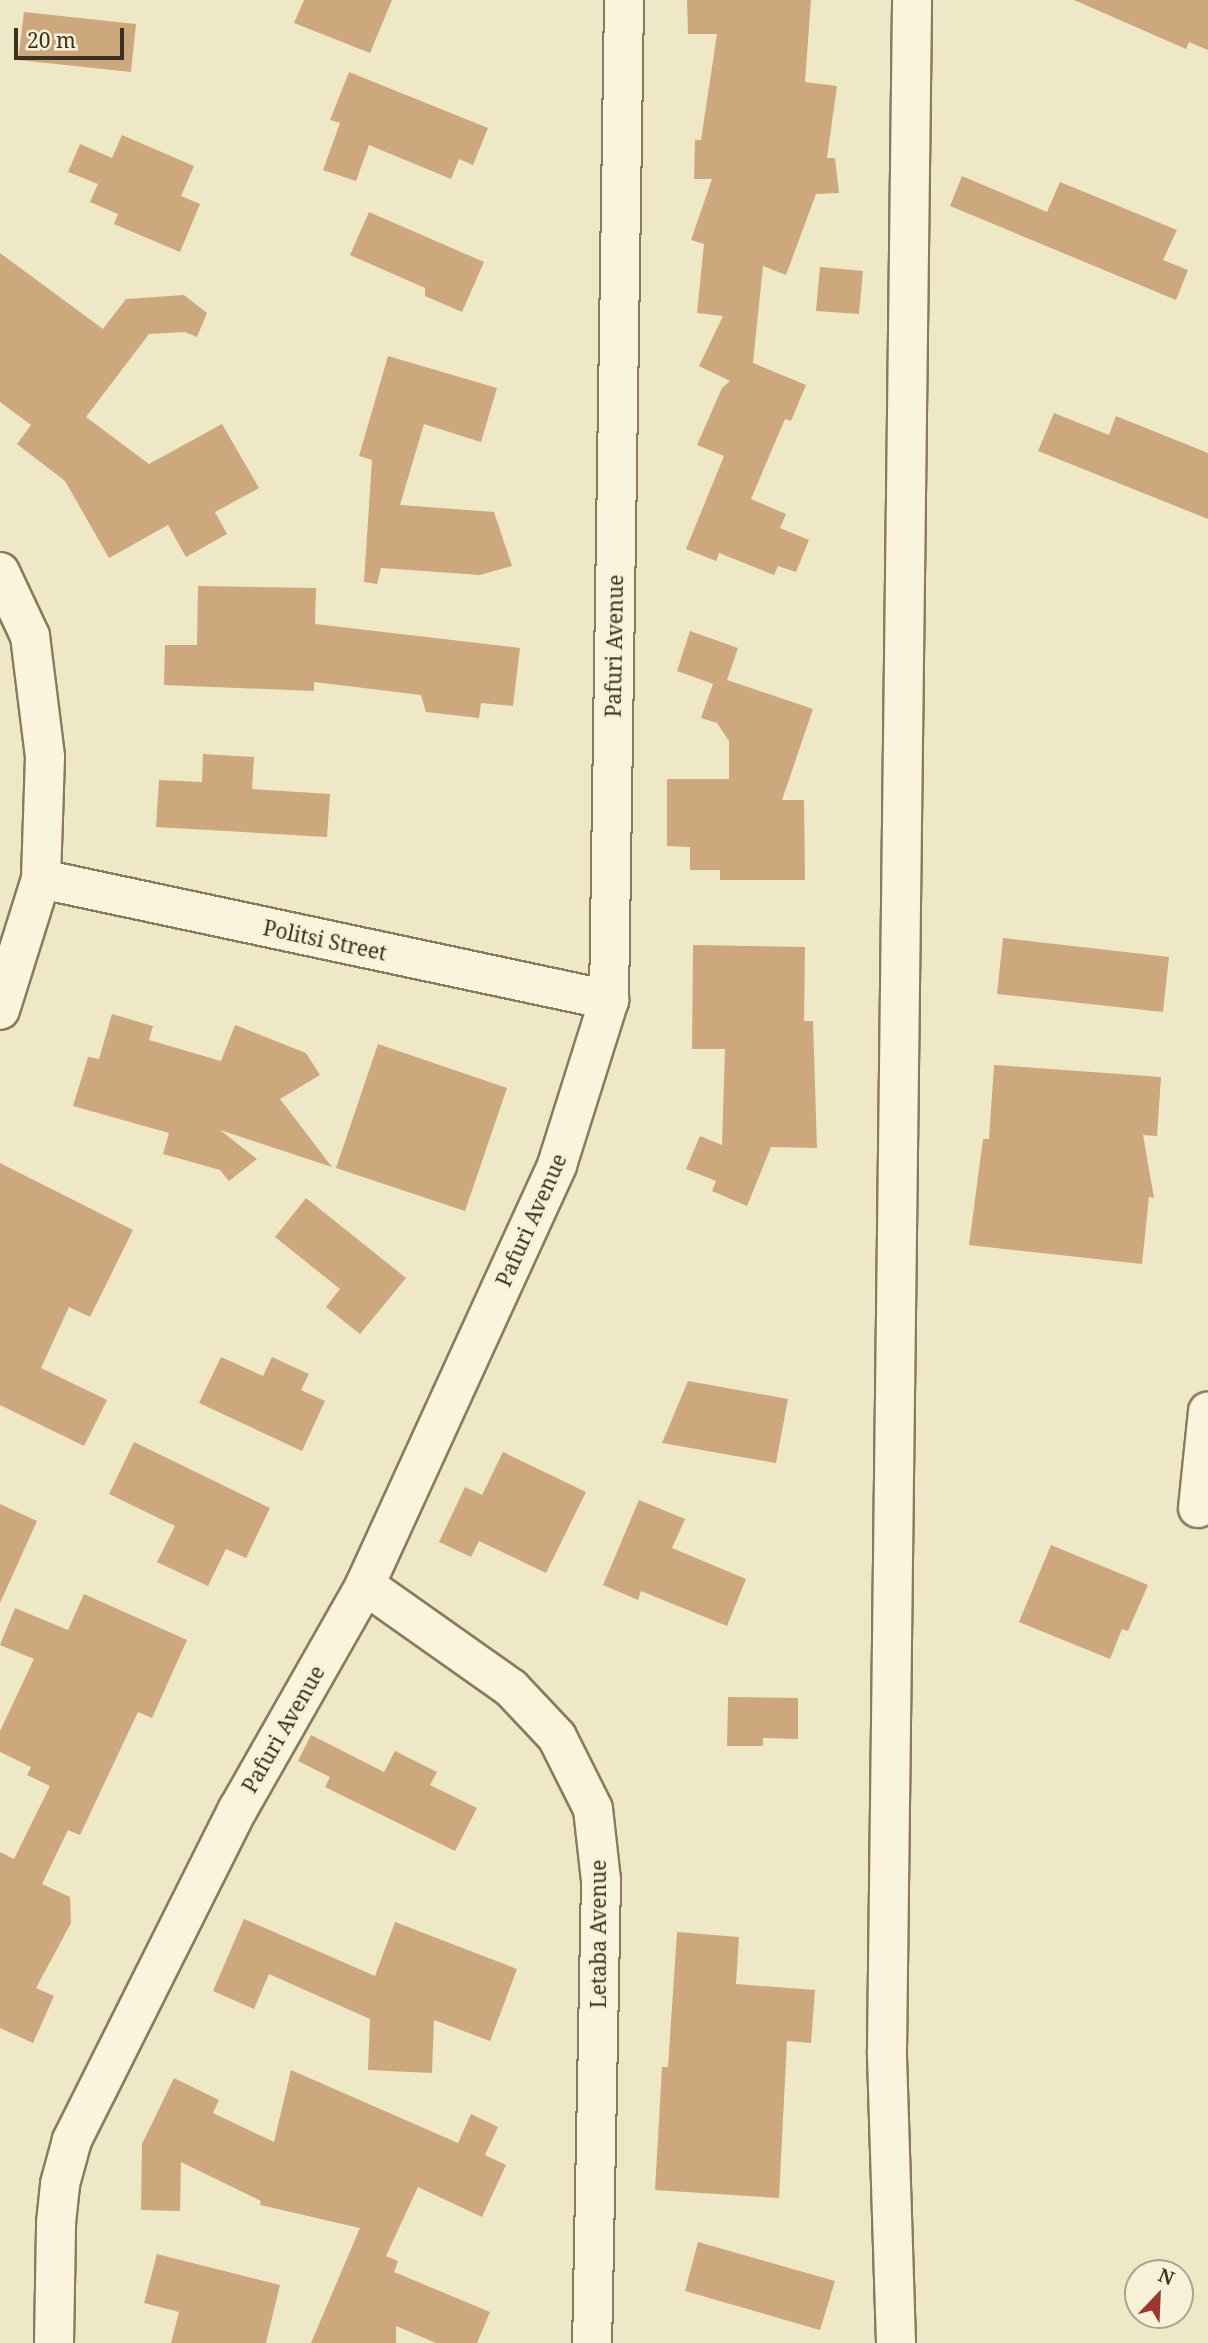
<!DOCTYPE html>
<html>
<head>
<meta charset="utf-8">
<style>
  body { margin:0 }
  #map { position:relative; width:1208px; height:2343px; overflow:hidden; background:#efe8c7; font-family:"Noto Serif",serif }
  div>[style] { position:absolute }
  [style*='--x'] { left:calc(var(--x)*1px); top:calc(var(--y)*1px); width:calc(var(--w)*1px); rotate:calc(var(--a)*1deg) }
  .building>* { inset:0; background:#cda87d }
  .roads { filter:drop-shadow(2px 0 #8b7b5c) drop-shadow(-2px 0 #8b7b5c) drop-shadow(0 2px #8b7b5c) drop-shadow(0 -2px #8b7b5c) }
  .minor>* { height:38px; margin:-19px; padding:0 19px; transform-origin:19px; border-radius:19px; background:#f9f4db }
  span { translate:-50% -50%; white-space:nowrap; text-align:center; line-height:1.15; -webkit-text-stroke:6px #f6f1d7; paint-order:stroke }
  .street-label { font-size:21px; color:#3b3120 }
  .north { position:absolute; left:1124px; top:2259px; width:70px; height:70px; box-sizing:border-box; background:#f6f1d7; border:2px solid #aba48e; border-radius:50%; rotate:23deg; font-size:19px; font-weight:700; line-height:28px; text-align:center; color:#3b3120 }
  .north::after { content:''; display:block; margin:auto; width:24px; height:32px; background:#9b382b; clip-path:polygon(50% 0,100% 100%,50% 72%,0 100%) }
  .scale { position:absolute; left:14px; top:28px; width:110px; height:32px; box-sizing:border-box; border:4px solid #3b3120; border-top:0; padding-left:9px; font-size:21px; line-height:24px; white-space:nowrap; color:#3b3120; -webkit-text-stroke:5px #f6f1d7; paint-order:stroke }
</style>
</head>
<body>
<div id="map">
  <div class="building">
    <i style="clip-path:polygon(304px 0,392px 0,370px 53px,294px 23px)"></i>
    <i style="clip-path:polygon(687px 0,811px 0,805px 82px,837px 86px,827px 158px,835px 158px,839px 193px,816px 194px,786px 275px,763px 266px,753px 363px,806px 385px,791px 421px,785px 419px,751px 499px,786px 514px,780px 528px,809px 540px,796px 572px,778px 566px,774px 575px,719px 553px,716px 561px,686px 549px,724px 456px,697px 445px,722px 388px,730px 381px,699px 366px,723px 316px,697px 313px,704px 244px,691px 240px,712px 179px,694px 179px,695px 140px,701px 140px,717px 34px,688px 34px)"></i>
    <i style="clip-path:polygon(1074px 0,1208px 0,1208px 50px,1189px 42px,1186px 49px)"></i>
    <i style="clip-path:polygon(24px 12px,136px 24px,131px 72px,18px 60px)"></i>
    <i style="clip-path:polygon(349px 72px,488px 128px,473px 165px,459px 159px,451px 179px,369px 145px,356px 181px,323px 170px,340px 123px,330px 120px)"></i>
    <i style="clip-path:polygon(122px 135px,194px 166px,181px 196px,200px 204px,180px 252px,114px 224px,118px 214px,90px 202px,98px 184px,68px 172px,80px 144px,112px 158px)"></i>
    <i style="clip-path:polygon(962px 176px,1047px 212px,1060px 182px,1177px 230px,1163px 260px,1188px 270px,1176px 300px,950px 206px)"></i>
    <i style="clip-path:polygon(369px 212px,484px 262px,462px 312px,425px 296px,425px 288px,350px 255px)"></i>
    <i style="clip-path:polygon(0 253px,103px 329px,126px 299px,184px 295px,207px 313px,197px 337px,185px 332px,149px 334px,86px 417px,149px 464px,222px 424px,259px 488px,215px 512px,227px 534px,186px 557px,168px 525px,109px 558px,65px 481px,17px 444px,31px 425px,0 402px)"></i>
    <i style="clip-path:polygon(820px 267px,863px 271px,859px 314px,816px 311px)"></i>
    <i style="clip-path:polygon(388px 356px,497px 388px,481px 442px,424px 424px,400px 505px,494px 512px,512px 566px,480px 575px,381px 568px,377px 584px,364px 582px,372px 460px,359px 456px)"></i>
    <i style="clip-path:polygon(1054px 413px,1109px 435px,1116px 416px,1208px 453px,1208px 519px,1038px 451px)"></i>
    <i style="clip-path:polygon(198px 586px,316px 588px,315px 624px,520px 648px,513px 706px,481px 703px,479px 718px,426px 712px,421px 695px,314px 682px,314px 691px,164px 685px,165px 645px,197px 645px)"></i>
    <i style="clip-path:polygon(690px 631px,738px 648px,727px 680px,813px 709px,782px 800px,804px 800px,805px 880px,720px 880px,720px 870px,690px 870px,690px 847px,667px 846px,667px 779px,729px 779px,729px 741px,717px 723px,701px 718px,713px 684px,677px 671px)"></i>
    <i style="clip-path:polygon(203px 754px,254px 757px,252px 789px,330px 794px,327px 837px,156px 827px,159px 780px,202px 782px)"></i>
    <i style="clip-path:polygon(1003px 938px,1169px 957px,1163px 1012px,997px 994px)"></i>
    <i style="clip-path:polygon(693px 945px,805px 947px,804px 1021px,813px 1021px,817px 1148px,771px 1147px,747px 1206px,712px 1191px,716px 1181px,686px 1169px,700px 1136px,722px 1145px,725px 1049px,692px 1049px)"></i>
    <i style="clip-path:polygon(112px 1014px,153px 1026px,149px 1040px,221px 1061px,235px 1025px,306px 1053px,320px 1075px,280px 1099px,332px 1167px,220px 1130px,257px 1159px,229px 1181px,220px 1170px,163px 1154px,169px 1133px,73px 1106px,88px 1057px,99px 1059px)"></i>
    <i style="clip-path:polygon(378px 1044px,507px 1088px,465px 1211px,336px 1168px)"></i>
    <i style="clip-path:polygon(994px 1065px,1161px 1077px,1157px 1136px,1143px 1135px,1154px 1198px,1149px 1197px,1142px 1264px,969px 1245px,983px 1139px,989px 1139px)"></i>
    <i style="clip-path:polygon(0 1163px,133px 1230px,90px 1317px,69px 1307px,41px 1368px,107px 1400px,84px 1446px,0 1405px)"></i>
    <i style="clip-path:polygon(306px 1198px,406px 1278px,360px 1334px,326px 1307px,340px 1289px,275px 1237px)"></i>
    <i style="clip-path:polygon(221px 1357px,263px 1376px,272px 1357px,309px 1374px,301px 1390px,325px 1401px,302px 1451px,199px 1403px)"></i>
    <i style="clip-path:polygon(688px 1381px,788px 1399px,776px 1463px,662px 1443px)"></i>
    <i style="clip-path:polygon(134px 1442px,270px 1508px,246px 1558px,226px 1549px,208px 1586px,157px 1562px,175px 1526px,109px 1494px)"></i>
    <i style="clip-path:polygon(503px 1452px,586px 1492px,546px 1573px,479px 1541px,471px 1557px,439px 1542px,465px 1487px,482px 1495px)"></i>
    <i style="clip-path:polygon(639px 1500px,685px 1519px,672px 1548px,746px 1579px,727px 1626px,641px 1591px,638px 1600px,603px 1585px)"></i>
    <i style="clip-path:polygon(0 1504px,37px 1521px,0 1603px)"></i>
    <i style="clip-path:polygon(1051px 1545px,1148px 1585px,1128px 1631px,1122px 1629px,1110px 1659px,1019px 1622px)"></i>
    <i style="clip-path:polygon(84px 1594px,187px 1640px,152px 1718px,138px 1712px,80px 1835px,68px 1830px,42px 1884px,70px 1897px,71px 1923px,36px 1988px,54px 1996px,33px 2043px,0 2028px,0 1852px,14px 1859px,50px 1786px,27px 1775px,31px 1767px,0 1752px,0 1731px,34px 1659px,0 1645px,15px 1608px,68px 1630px)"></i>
    <i style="clip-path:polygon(728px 1697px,798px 1698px,798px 1739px,763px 1738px,763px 1746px,727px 1746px)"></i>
    <i style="clip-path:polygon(311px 1735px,384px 1772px,395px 1751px,437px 1772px,430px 1785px,477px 1808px,455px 1851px,325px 1787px,330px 1777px,298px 1761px)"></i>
    <i style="clip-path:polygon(244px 1919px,375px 1976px,395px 1922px,517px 1969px,490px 2041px,434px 2020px,432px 2073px,368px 2070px,370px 2019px,269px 1974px,254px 2009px,213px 1991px)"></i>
    <i style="clip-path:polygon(677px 1932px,739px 1937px,736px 1984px,815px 1990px,811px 2043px,787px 2041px,779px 2198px,655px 2190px,662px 2067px,668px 2067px)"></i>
    <i style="clip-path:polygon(291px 2070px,458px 2143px,471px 2114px,498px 2127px,485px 2155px,506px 2165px,482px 2217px,418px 2187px,386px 2256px,398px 2261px,394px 2272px,490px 2312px,477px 2343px,436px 2343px,396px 2326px,396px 2343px,311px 2343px,360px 2228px,260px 2205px,261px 2201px,181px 2162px,180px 2211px,141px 2210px,142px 2144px,174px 2078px,219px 2100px,213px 2113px,274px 2142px)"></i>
    <i style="clip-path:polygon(698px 2242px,835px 2281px,820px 2330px,685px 2291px)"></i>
    <i style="clip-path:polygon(157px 2254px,280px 2285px,266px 2343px,171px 2343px,179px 2312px,144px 2303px)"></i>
  </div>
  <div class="roads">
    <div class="minor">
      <i style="--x:0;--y:572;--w:71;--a:64.9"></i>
      <i style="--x:30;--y:636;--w:122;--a:82.9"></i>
      <i style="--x:45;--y:757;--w:122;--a:91.9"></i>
      <i style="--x:41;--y:879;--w:137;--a:107.4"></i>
      <i style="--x:41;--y:879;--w:581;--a:12.03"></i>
      <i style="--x:1198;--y:1508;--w:97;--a:-84.1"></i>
      <i style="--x:365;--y:1585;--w:179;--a:35.2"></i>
      <i style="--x:511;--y:1688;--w:67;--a:46.8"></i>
      <i style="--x:557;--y:1737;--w:80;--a:63.4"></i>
      <i style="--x:593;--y:1809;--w:71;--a:83.6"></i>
      <i style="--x:601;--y:1880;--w:463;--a:91.1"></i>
      <i style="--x:54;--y:2343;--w:120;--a:-89"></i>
      <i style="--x:56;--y:2223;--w:39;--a:-84"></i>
      <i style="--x:60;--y:2184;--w:46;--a:-74.7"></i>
      <i style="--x:72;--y:2140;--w:370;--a:-63.4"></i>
      <i style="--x:238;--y:1809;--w:257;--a:-60.4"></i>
      <i style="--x:365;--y:1585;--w:462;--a:-65.4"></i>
      <i style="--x:557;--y:1165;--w:173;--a:-72.5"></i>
      <i style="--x:609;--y:1000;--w:1000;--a:-89.14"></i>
      <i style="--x:896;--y:2343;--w:292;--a:-91.8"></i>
      <i style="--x:887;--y:2051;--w:2051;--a:-89.3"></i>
    </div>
  </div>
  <div class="street-label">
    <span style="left:614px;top:646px;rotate:-89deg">Pafuri Avenue</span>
    <span style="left:325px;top:940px;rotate:12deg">Politsi Street</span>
    <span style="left:531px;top:1220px;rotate:-66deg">Pafuri Avenue</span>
    <span style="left:283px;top:1729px;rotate:-60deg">Pafuri Avenue</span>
    <span style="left:598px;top:1934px;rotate:-90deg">Letaba Avenue</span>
  </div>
  <div class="north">N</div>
  <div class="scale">20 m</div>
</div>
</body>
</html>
